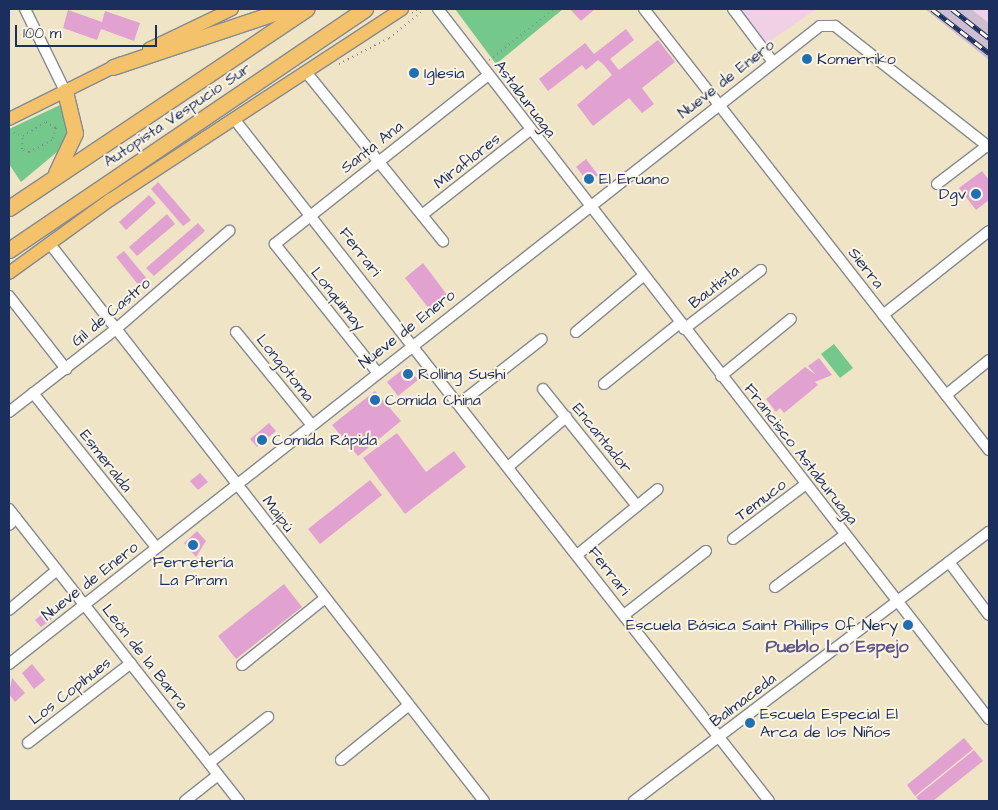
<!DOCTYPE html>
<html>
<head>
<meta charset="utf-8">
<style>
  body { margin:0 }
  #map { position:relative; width:998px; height:810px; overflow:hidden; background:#efe4c5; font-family:"Architects Daughter",sans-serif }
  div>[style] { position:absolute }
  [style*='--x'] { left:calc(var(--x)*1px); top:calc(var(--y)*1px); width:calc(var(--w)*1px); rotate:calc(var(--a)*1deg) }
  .built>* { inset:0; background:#f0d0e5 }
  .industrial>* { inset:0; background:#cebed2 }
  .green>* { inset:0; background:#75c88b }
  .building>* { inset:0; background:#e1a2d1 }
  .path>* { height:2px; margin-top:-1px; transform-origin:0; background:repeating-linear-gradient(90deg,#858a92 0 1px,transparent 0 5px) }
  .roads { filter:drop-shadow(1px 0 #858a92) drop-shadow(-1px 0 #858a92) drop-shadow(0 1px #858a92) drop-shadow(0 -1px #858a92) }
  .minor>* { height:10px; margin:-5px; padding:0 5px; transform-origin:5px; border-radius:5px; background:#fff }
  .major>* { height:12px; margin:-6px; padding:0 6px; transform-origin:6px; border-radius:6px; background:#f3c26a }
  .highway>* { height:15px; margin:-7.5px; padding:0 7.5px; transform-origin:7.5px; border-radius:7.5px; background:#f3c26a }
  .rail>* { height:5px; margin-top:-2.5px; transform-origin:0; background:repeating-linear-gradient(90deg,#fcf5e5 0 9px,#1b2f5e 0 18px); box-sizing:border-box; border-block:1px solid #1b2f5e }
  .dots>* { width:14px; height:14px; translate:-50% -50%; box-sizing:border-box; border:2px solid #fcf5e5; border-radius:50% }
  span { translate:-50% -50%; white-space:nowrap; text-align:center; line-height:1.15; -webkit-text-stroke:4px #fcf5e5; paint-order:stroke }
  .poi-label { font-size:16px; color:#1b2f5e }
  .left { translate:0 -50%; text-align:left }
  .right { translate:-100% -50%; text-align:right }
  .street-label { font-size:16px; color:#1b2f5e }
  .neighbourhood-label { font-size:18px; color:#605786; font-weight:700 }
  .frame { position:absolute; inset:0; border:10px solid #1b2f5e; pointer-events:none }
  .scale { position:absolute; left:15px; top:25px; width:142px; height:22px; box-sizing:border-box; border:2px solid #1b2f5e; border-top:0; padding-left:6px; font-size:15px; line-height:18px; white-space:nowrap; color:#1b2f5e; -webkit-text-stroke:4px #fcf5e5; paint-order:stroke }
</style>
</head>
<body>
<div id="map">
  <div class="built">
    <i style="clip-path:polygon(729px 9px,816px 9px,760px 48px)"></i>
    <i style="clip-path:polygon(971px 9px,989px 9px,989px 23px)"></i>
  </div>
  <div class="industrial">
    <i style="clip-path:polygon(925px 9px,971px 9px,989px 23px,989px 60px)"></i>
  </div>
  <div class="green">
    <i style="clip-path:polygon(455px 9px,563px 9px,496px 64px)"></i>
    <i style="clip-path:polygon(60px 105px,69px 132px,63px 147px,21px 182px,9px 164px,9px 129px)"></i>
    <i style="clip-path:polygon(834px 344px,853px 368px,840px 378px,821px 354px)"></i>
  </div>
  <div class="building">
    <i style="clip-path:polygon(570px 9px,595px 9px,581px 21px)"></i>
    <i style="clip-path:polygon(68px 10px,102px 22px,105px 11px,140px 23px,134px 41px,101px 29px,97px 40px,63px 28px)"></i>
    <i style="clip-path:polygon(626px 29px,634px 40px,610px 59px,619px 70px,658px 40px,675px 62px,642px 88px,654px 104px,642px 113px,629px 98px,593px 126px,577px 105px,612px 75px,603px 64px,598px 60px,586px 70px,582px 65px,548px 91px,539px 79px,585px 43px,594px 54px)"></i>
    <i style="clip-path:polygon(807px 52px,813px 59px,807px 65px,800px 58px)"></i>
    <i style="clip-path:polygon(586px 159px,598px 175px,588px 182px,576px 167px)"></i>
    <i style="clip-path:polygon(982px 171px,989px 180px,989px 200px,976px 210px,959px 188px)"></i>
    <i style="clip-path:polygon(158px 182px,191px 220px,183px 226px,151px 189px)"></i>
    <i style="clip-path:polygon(149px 195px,156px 203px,126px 230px,119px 222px)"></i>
    <i style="clip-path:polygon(167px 214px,175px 224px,137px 256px,129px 247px)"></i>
    <i style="clip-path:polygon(198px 223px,205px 231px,154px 276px,146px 268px)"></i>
    <i style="clip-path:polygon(124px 251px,148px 280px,140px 287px,116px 257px)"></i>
    <i style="clip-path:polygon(423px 263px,448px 296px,430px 310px,405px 278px)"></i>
    <i style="clip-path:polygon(819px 358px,832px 375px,815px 382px,818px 385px,784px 413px,780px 408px,776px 412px,766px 399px,805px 367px,816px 375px,808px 366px)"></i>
    <i style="clip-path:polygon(407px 366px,418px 380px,398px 396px,387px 382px)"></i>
    <i style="clip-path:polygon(375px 391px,401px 421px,358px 456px,332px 425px)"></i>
    <i style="clip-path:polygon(269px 423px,276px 431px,257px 447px,250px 439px)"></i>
    <i style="clip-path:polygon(397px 433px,426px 472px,454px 451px,466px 467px,405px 514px,363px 458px)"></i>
    <i style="clip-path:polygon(200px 473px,208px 482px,198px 490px,190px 481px)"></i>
    <i style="clip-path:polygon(370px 480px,382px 495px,320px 544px,308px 529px)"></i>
    <i style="clip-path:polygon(197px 531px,206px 541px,196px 557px,184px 543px)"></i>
    <i style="clip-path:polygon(284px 584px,302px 607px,236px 659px,218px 636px)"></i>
    <i style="clip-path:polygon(46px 611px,52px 619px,41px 627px,35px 620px)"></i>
    <i style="clip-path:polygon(32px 664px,45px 680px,34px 689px,22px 673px)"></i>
    <i style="clip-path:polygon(12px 678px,25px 693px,15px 702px,9px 694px)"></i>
    <i style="clip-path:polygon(964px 738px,973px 749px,915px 796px,907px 785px)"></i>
    <i style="clip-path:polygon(974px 750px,983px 761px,933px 801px,919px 801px,916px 797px)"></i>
  </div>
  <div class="path">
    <i style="--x:412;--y:13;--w:8;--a:-30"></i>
    <i style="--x:489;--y:60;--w:83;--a:-38.1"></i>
    <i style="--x:339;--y:64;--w:56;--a:-27.5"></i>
    <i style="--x:389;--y:38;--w:46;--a:-38.9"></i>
    <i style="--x:46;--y:122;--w:12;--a:31"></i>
    <i style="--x:56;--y:128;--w:13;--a:108"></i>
    <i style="--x:52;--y:140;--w:26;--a:152"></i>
    <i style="--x:29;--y:152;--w:8;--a:-157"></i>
    <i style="--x:22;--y:149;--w:13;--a:-86"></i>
    <i style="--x:23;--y:136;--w:27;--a:-31"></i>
    <i style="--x:9;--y:131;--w:15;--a:20"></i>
  </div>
  <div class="roads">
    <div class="minor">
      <i style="--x:25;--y:9;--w:91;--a:64"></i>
      <i style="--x:438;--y:9;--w:899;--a:52.19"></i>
      <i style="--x:644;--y:9;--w:560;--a:51.96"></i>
      <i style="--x:733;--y:9;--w:66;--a:53"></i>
      <i style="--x:306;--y:72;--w:218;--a:51"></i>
      <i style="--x:235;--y:120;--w:865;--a:51.9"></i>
      <i style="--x:937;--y:184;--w:64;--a:-37.4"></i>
      <i style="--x:422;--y:215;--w:137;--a:-38.2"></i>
      <i style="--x:50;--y:244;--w:706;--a:52.08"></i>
      <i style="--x:9;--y:296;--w:93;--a:52"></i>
      <i style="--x:883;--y:315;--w:135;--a:-38.4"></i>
      <i style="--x:684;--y:329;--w:97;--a:-37.5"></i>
      <i style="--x:236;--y:332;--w:119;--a:50.8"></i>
      <i style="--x:576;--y:332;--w:87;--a:-39.9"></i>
      <i style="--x:377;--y:372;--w:164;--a:-128.6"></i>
      <i style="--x:275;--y:244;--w:272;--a:-38.4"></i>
      <i style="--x:721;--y:376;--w:90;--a:-39.2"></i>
      <i style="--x:604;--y:384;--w:97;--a:-38.8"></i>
      <i style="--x:543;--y:389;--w:150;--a:51.2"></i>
      <i style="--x:33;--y:393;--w:197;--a:51.4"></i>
      <i style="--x:946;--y:395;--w:55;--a:-39.1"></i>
      <i style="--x:459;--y:404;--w:105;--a:-38.1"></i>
      <i style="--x:9;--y:412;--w:135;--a:-37.8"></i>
      <i style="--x:116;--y:329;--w:150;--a:-40.9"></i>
      <i style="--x:508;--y:467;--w:77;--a:-40.8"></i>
      <i style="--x:9;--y:509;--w:372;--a:51.8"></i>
      <i style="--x:9;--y:525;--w:10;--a:-45"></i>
      <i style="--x:733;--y:539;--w:91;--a:-37"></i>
      <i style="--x:577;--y:555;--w:104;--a:-39.2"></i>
      <i style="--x:949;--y:562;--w:66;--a:53"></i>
      <i style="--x:775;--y:587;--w:87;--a:-36.6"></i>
      <i style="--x:9;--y:610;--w:62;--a:-39.8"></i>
      <i style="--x:624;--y:615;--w:104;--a:-38"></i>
      <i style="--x:9;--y:664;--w:1032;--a:-38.19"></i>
      <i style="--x:820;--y:26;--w:15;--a:0"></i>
      <i style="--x:835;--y:26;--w:196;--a:38.2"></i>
      <i style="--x:242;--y:665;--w:107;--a:-38.9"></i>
      <i style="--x:28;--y:743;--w:130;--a:-37.8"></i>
      <i style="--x:341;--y:760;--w:87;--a:-39"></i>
      <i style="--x:209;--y:763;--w:75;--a:-37.9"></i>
      <i style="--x:185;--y:801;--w:42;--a:-38.2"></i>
      <i style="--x:634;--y:801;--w:445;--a:-37.2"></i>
    </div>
    <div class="major">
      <i style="--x:149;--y:49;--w:92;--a:-25.7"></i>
      <i style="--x:9;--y:119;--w:126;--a:-26.4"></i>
      <i style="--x:9;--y:273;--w:125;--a:-35.9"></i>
      <i style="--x:110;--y:200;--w:349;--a:-33.2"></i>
    </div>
    <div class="highway">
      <i style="--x:113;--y:67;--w:182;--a:-18.5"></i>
      <i style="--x:56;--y:173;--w:44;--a:-64.6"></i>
      <i style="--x:75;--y:133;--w:43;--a:-103.4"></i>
      <i style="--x:9;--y:208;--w:358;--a:-33.8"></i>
      <i style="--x:9;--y:250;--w:430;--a:-34.1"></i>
    </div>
  </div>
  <div class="rail">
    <i style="--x:932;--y:9;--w:72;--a:37.7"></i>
    <i style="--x:952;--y:9;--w:47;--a:38.1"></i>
  </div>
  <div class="dots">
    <i style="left:807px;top:59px;background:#1f6fb2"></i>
    <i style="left:414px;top:73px;background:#1f6fb2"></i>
    <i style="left:589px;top:179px;background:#1f6fb2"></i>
    <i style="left:976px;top:194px;background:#1f6fb2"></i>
    <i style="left:408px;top:374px;background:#1f6fb2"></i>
    <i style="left:375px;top:400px;background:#1f6fb2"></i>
    <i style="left:262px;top:440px;background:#1f6fb2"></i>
    <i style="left:193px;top:545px;background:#1f6fb2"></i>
    <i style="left:908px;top:625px;background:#1f6fb2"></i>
    <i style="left:750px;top:723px;background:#1f6fb2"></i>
  </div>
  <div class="poi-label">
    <span class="left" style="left:817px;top:59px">Komerriko</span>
    <span class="left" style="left:424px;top:73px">Iglesia</span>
    <span class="left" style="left:599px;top:179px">El Eruano</span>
    <span class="right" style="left:966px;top:194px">Dgv</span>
    <span class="left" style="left:418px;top:374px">Rolling Sushi</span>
    <span class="left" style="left:385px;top:400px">Comida China</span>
    <span class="left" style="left:272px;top:440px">Comida Rápida</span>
    <span style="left:193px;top:571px">Ferretería<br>La Piram</span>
    <span class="right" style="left:898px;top:625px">Escuela Básica Saint Phillips Of Nery</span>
    <span class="left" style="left:760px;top:723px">Escuela Especial El<br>Arca de los Niños</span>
  </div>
  <div class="street-label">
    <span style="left:726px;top:79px;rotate:-38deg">Nueve de Enero</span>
    <span style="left:525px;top:99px;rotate:53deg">Astaburuaga</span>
    <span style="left:177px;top:115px;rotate:-34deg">Autopista Vespucio Sur</span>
    <span style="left:372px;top:147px;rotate:-38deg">Santa Ana</span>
    <span style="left:467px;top:161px;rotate:-38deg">Miraflores</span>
    <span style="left:360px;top:252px;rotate:52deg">Ferrari</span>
    <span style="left:866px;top:268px;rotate:52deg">Sierra</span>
    <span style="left:714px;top:287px;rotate:-38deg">Bautista</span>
    <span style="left:338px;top:299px;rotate:51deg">Lonquimay</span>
    <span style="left:111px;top:312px;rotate:-40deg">Gil de Castro</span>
    <span style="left:407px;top:329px;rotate:-38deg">Nueve de Enero</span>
    <span style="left:285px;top:368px;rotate:51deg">Longotoma</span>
    <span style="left:602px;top:438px;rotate:51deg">Encantador</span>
    <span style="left:801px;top:454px;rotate:52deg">Francisco Astaburuaga</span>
    <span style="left:106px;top:461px;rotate:52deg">Esmeralda</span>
    <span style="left:761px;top:500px;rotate:-37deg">Temuco</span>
    <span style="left:278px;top:514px;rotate:52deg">Maipú</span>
    <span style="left:609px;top:571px;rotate:52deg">Ferrari</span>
    <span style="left:90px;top:581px;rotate:-38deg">Nueve de Enero</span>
    <span style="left:145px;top:657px;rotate:52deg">León de la Barra</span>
    <span style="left:70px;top:691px;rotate:-38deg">Los Copihues</span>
    <span style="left:743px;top:700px;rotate:-37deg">Balmaceda</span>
  </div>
  <div class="neighbourhood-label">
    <span style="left:837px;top:647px">Pueblo Lo Espejo</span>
  </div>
  <div class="frame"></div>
  <div class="scale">100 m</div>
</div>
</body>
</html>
